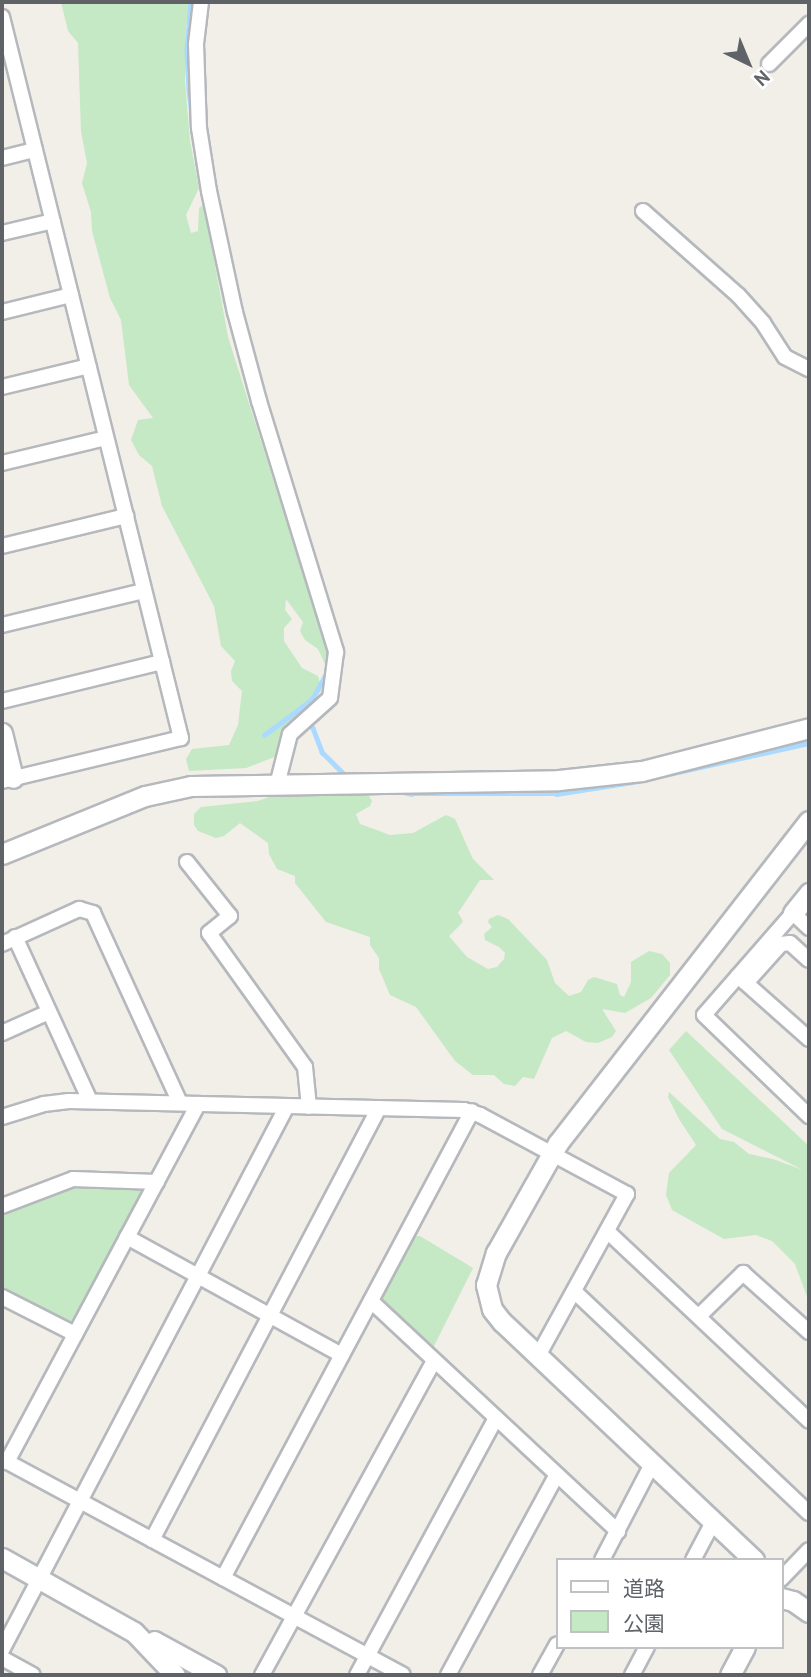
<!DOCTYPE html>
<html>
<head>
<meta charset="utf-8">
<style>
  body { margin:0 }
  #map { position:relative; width:811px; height:1677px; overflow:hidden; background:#f1efe8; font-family:"PT Sans","Noto Sans JP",sans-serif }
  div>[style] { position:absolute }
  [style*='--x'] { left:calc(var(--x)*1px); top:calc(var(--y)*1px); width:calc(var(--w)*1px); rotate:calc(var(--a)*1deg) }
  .green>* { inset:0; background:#c5e8c5 }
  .stream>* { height:4.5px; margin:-2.25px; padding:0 2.25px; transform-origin:2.25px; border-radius:2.25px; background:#aadaff }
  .roads { filter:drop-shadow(2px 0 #b5b8bc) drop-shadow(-2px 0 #b5b8bc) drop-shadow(0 2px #b5b8bc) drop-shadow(0 -2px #b5b8bc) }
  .street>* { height:14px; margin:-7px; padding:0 7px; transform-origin:7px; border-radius:7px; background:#fff }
  .secondary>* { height:19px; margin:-9.5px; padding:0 9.5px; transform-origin:9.5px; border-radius:9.5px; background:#fff }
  span { translate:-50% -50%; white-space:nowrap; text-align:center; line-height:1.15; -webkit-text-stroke:7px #fff; paint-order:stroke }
  .frame { position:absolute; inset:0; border:4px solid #5f6368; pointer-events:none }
  .legend { position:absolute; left:556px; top:1558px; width:228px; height:91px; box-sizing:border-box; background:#fff; border:2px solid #bfc1c3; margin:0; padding:9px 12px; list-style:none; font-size:21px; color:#5f6368 }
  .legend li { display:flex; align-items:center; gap:14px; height:35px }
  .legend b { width:35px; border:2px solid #bfc1c3 }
  .north { position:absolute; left:713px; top:28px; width:70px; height:70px; -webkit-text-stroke:5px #fff; paint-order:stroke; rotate:137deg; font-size:19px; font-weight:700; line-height:28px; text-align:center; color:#5f6368 }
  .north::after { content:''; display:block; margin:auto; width:24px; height:32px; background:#5f6368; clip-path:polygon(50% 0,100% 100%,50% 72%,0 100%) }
</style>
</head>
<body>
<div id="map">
  <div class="green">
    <i style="clip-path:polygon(61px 2px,192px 2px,186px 26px,185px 81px,190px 141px,199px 188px,186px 215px,191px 233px,198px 231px,199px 208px,204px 204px,228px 337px,330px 659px,330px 667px,326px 666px,318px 649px,305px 640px,300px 631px,303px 622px,286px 599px,285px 610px,292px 619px,284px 628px,284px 641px,302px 668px,318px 676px,322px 690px,287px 728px,277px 756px,246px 768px,189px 771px,186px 759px,192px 749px,229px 745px,238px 725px,242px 691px,232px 681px,231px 671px,235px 661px,221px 646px,214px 606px,162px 506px,152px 466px,139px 455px,131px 440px,138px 420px,153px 418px,129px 385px,121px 320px,110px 298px,92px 231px,91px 212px,82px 183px,87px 163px,81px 131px,78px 43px,68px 31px)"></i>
    <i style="clip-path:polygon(365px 789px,372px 801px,370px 806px,356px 814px,360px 824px,390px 835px,413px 833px,446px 815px,455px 819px,473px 859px,494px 880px,480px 880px,458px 913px,463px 921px,460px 925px,449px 936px,467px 957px,488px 969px,497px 967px,504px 959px,505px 953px,499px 947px,485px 940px,484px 934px,492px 927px,488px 922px,489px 919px,498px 915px,508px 919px,547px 960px,555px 983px,569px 996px,581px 992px,588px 980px,594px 977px,617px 984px,620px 995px,624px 997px,631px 982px,631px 962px,649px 951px,662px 954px,670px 963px,670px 975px,651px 998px,625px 1013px,602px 1009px,616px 1031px,612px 1037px,598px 1043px,586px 1042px,566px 1031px,552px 1038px,534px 1079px,523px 1077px,515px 1086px,504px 1084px,494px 1075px,473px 1075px,455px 1061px,416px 1007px,390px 995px,379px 969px,379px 958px,370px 945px,370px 937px,326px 922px,295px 883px,295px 876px,277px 869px,269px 854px,268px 843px,240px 823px,224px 836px,216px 838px,198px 831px,194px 825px,194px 814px,201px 807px,258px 801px,284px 792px,324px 791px,340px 795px)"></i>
    <i style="clip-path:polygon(686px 1031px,809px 1146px,809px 1302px,795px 1264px,772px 1241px,756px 1235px,724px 1239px,672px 1210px,666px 1195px,669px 1173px,696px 1145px,679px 1119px,668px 1097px,669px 1092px,720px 1139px,734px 1142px,749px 1154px,773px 1159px,803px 1170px,722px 1129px,669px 1050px)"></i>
    <i style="clip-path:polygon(71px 1184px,143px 1185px,145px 1191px,75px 1319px,67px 1322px,2px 1288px,2px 1211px)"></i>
    <i style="clip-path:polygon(413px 1236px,420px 1236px,473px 1268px,433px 1348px,383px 1301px,382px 1294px)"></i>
  </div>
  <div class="stream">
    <i style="--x:191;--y:2;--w:49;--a:94.7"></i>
    <i style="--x:187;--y:51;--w:39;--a:87"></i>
    <i style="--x:189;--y:90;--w:76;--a:83.2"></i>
    <i style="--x:225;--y:300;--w:135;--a:74.5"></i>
    <i style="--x:298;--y:710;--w:18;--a:-38"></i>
    <i style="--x:312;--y:699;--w:33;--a:-61"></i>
    <i style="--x:264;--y:735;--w:42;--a:-36.3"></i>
    <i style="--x:298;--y:710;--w:23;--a:50"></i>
    <i style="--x:313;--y:728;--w:26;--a:69"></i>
    <i style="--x:322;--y:752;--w:35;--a:45"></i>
    <i style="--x:646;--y:779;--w:167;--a:-12.5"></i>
    <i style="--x:399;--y:791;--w:13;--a:13"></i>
    <i style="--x:412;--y:794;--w:144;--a:0"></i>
    <i style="--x:556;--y:794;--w:83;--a:-9"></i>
  </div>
  <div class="roads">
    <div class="street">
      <i style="--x:201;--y:2;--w:42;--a:96.8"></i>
      <i style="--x:196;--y:44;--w:84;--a:88"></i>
      <i style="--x:199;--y:128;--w:64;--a:81"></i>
      <i style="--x:209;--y:191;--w:124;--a:77.9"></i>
      <i style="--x:235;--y:312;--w:92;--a:74.9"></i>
      <i style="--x:259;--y:401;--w:263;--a:72.9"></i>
      <i style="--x:336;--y:652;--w:46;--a:97.4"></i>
      <i style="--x:330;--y:698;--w:54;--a:138"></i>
      <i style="--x:290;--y:734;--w:53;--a:104.3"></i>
      <i style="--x:2;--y:17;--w:743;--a:76.06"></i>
      <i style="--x:181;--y:738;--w:184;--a:166.5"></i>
      <i style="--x:769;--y:64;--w:57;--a:-45"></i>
      <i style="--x:2;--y:158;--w:34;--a:-14"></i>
      <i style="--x:643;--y:211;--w:127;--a:41.5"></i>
      <i style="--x:738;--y:295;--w:38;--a:48"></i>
      <i style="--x:763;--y:323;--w:40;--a:57.1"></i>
      <i style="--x:785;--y:357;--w:27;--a:27"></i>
      <i style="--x:2;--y:233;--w:52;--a:-13.2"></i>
      <i style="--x:2;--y:312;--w:71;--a:-13.8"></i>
      <i style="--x:2;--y:387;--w:89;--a:-13.6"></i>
      <i style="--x:2;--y:463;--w:107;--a:-13.5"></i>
      <i style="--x:2;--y:546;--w:128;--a:-13.6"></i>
      <i style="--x:2;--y:625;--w:146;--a:-13.5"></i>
      <i style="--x:2;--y:701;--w:165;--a:-13.7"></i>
      <i style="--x:187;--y:862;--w:69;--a:51.5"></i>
      <i style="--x:230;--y:916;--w:27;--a:141"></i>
      <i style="--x:209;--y:933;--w:165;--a:54.4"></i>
      <i style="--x:305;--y:1067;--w:40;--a:84.3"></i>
      <i style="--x:809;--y:928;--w:22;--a:-137"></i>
      <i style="--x:793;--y:913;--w:135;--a:131.1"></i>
      <i style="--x:704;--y:1015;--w:146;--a:43.9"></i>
      <i style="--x:15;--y:937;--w:180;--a:65.4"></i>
      <i style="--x:2;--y:944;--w:85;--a:-24.4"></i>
      <i style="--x:79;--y:909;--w:15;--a:16"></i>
      <i style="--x:93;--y:913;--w:209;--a:65.4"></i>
      <i style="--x:738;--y:976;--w:95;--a:41.6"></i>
      <i style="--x:746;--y:983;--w:52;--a:-48.1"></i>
      <i style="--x:781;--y:944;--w:9;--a:-6"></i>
      <i style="--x:790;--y:943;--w:25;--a:42"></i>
      <i style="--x:2;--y:1033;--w:51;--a:-24.1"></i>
      <i style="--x:2;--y:1117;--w:44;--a:-17.2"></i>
      <i style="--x:44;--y:1104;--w:25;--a:-7"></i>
      <i style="--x:69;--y:1101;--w:395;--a:1.3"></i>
      <i style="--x:464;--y:1110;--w:17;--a:17"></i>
      <i style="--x:480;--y:1115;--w:167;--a:28.3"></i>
      <i style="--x:627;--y:1194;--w:185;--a:118.8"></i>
      <i style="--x:2;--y:1206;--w:76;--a:-20.8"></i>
      <i style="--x:73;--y:1179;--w:84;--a:2"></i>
      <i style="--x:607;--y:1231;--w:277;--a:43.2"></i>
      <i style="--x:127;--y:1237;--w:245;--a:28.8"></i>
      <i style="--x:574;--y:1291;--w:323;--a:43.4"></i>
      <i style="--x:2;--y:1297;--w:82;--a:26.9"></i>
      <i style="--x:371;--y:1301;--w:338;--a:43"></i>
      <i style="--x:699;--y:1316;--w:62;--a:-44.3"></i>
      <i style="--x:743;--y:1273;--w:89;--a:41.8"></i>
      <i style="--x:2;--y:1459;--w:455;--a:28.3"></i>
      <i style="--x:7;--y:1462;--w:406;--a:-61.9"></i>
      <i style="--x:152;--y:1540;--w:488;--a:-62.3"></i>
      <i style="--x:602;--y:1560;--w:108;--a:-62.5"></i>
      <i style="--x:693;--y:1560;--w:43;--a:-62.2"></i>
      <i style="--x:223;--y:1578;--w:529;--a:-61.93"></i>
      <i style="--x:781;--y:1579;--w:40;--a:-46"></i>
      <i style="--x:2;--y:1650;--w:614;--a:-62.35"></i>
      <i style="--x:2;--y:1658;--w:35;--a:29"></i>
      <i style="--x:262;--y:1675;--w:358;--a:-61.3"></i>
      <i style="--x:357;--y:1675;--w:292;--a:-61.6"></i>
      <i style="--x:448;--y:1675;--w:226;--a:-61.5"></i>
      <i style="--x:540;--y:1675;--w:35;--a:-61"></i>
      <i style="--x:632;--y:1675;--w:32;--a:-62"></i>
    </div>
    <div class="secondary">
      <i style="--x:2;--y:733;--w:46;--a:76.3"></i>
      <i style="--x:2;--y:854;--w:154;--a:-22.1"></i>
      <i style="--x:145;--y:796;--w:47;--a:-12.3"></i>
      <i style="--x:191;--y:786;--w:368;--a:-0.9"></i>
      <i style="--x:559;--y:780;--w:83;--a:-6.2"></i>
      <i style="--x:642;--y:771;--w:172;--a:-14.4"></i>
      <i style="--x:793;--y:913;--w:26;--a:-51"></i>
      <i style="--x:2;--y:1558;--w:151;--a:29.3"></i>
      <i style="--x:134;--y:1632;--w:59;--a:46.4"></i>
      <i style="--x:754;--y:1560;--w:347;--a:-136.6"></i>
      <i style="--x:502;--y:1322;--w:16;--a:-128"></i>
      <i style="--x:492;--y:1309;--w:25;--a:-104"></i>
      <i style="--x:486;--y:1285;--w:34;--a:-73"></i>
      <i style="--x:496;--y:1253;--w:126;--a:-60.6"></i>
      <i style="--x:558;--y:1143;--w:408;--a:-52.1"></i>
      <i style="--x:781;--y:1598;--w:12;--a:14"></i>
      <i style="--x:793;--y:1601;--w:19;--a:35"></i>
      <i style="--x:154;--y:1641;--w:71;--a:28.7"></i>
      <i style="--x:730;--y:1675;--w:32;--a:-62"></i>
    </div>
  </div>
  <div class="frame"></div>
  <ul class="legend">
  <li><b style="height:9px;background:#fff"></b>道路</li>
  <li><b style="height:19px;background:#c5e8c5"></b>公園</li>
  </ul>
  <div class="north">N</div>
</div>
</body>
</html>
